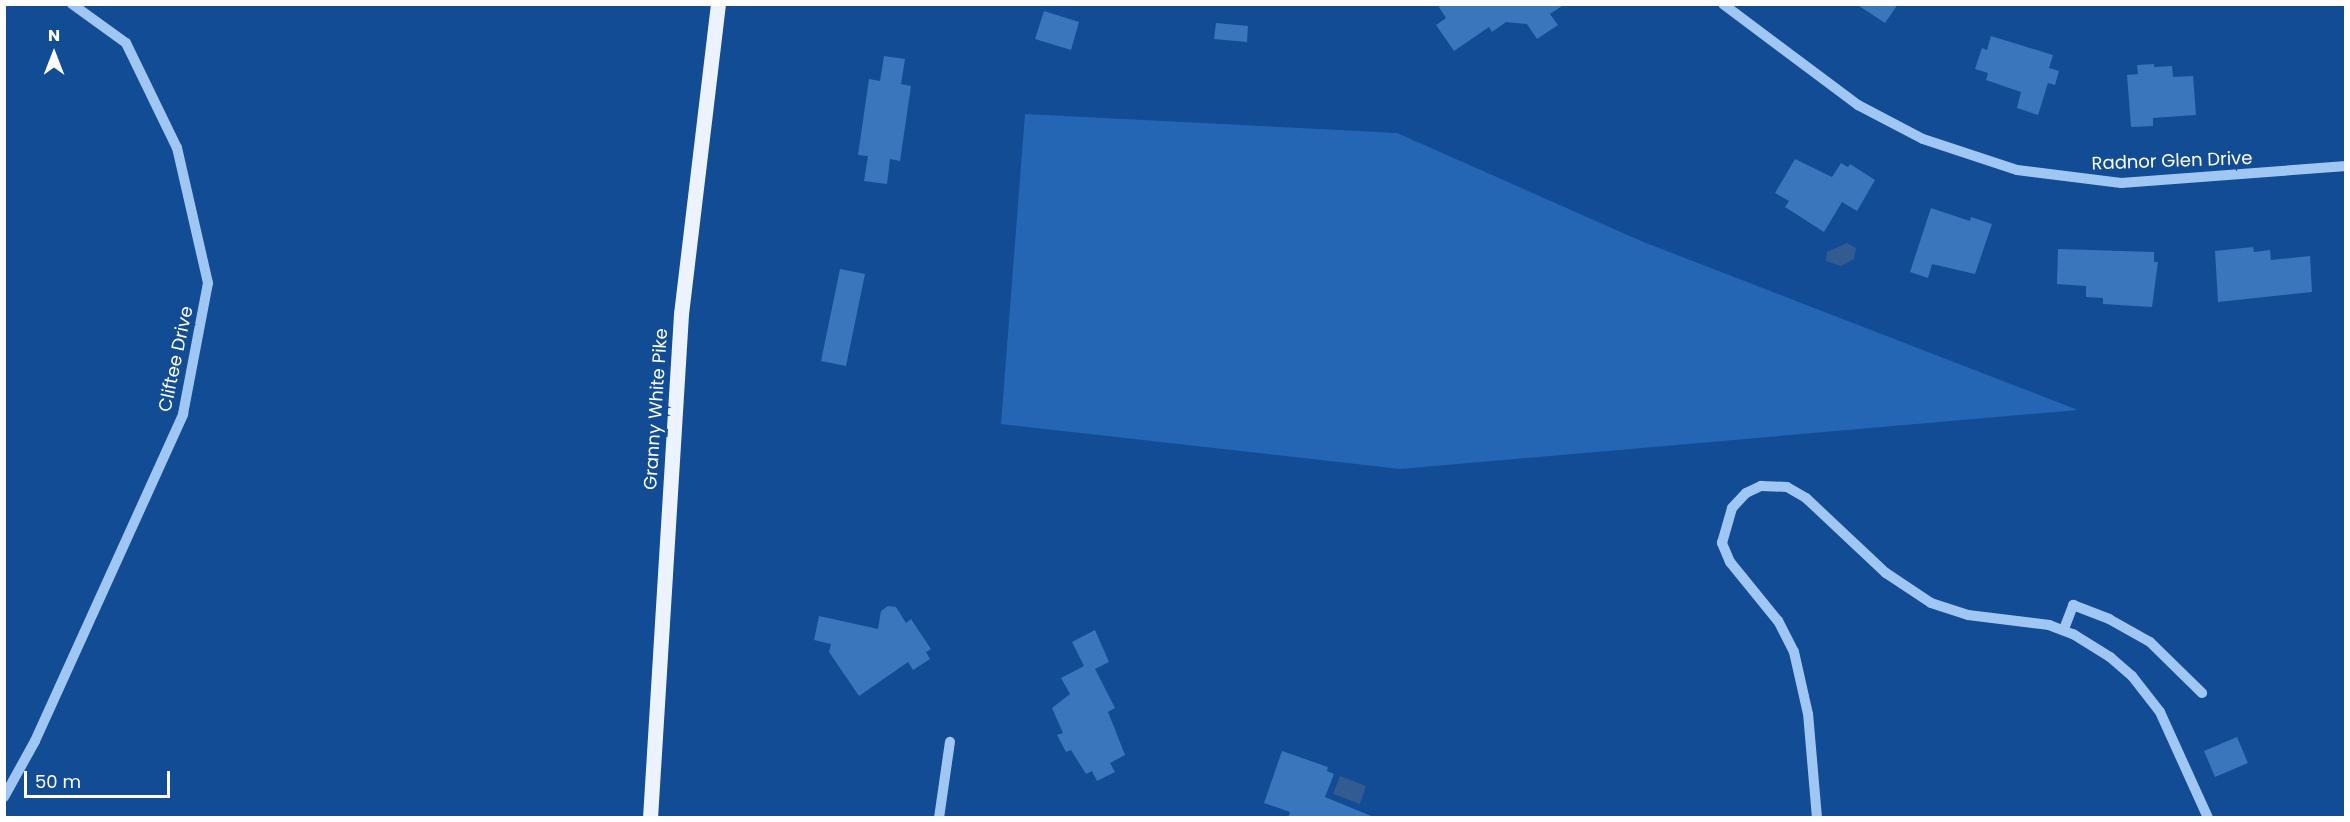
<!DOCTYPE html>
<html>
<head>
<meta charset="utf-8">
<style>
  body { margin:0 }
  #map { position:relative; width:2350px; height:822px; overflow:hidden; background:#124c94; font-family:Poppins,sans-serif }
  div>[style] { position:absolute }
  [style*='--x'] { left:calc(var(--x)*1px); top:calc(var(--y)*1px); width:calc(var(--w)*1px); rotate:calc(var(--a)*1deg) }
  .green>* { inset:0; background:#2466b3 }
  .water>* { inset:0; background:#325c91 }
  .building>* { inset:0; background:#3a76bc }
  .minor>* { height:10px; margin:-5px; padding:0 5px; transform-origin:5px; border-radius:5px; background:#a0c7f3 }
  .major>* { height:15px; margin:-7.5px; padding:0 7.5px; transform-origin:7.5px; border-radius:7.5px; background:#ecf3ff }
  span { translate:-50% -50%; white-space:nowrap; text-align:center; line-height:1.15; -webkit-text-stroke:6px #124c94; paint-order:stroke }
  .street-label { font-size:18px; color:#fff }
  .frame { position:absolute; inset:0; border:6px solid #fff; pointer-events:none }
  .north { position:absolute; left:24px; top:24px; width:60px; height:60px; -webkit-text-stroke:4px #124c94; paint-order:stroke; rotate:0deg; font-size:16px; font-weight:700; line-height:24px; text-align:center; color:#fff }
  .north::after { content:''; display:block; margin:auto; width:21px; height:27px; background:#fff; clip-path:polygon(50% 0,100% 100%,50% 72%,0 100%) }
  .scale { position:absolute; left:24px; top:771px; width:146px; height:27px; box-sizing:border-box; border:3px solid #fff; border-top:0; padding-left:8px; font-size:18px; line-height:21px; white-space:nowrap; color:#fff; -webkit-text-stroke:4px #124c94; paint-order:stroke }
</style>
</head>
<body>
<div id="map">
  <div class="green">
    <i style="clip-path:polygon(1025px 114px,1397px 133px,1641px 241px,2078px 410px,1400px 469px,1001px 424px)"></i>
  </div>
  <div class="water">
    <i style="clip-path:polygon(1847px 243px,1856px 248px,1854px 259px,1841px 266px,1826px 261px,1827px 252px)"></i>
    <i style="clip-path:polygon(1340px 776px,1366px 786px,1360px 804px,1333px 794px)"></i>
  </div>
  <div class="building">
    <i style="clip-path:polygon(1437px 4px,1565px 4px,1550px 14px,1558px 25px,1537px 39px,1527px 24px,1506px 22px,1492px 32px,1489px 27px,1454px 51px,1436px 25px,1446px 18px)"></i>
    <i style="clip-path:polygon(1856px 4px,1898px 4px,1885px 23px)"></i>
    <i style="clip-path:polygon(1044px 11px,1079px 22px,1071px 50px,1035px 39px)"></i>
    <i style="clip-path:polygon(1216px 23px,1248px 26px,1247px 42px,1214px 39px)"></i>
    <i style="clip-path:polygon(1991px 36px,2053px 55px,2049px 68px,2059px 71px,2055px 85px,2048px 83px,2038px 115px,2017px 108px,2021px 92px,1986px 80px,1988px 73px,1975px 69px,1982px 48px,1987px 50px)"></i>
    <i style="clip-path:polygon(884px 56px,905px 59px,901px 84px,911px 86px,900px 161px,890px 159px,887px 184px,864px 181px,868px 156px,858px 155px,869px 79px,880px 81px)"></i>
    <i style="clip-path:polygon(2154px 64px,2154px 67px,2172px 66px,2173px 77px,2193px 76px,2196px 115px,2153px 118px,2153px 126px,2131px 127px,2127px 75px,2138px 74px,2137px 65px)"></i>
    <i style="clip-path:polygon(1795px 159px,1832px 177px,1841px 163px,1848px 167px,1850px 164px,1875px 180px,1857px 211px,1842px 202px,1824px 232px,1785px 207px,1789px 201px,1775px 193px)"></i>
    <i style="clip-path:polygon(1931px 208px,1970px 221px,1971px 217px,1992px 224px,1975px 274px,1932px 264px,1928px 278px,1910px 272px)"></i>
    <i style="clip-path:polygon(2253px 247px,2254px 252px,2270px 250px,2271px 260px,2310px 256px,2312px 292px,2218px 302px,2215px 251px)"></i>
    <i style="clip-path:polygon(2058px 249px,2154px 252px,2154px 262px,2158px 262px,2152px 307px,2103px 304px,2103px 298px,2086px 297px,2086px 286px,2057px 284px)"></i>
    <i style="clip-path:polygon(840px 269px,865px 274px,846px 366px,821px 361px)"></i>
    <i style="clip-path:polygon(888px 606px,896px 607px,906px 623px,911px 619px,931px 649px,926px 652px,930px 659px,913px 670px,908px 662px,859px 696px,829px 652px,831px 644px,814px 640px,819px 616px,878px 629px,881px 611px)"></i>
    <i style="clip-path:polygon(1095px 630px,1109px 662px,1095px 669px,1115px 708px,1108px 712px,1125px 755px,1110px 763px,1115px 772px,1097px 781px,1092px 771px,1086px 774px,1071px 750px,1066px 752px,1057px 735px,1063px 733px,1052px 708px,1070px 694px,1061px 678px,1084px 666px,1072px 642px)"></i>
    <i style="clip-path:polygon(2237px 737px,2248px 763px,2215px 777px,2204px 751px)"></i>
    <i style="clip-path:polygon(1282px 751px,1328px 767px,1327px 771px,1334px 774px,1325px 797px,1376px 818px,1288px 818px,1290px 812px,1264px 803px)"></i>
  </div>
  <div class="minor">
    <i style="--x:1723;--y:4;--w:169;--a:36.8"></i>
    <i style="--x:1858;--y:105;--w:73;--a:27.6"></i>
    <i style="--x:1923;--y:139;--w:99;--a:18.3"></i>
    <i style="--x:2017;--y:170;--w:105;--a:7.1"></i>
    <i style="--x:2121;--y:183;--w:226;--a:-4.3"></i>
    <i style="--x:2064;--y:629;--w:26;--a:-69"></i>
    <i style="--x:2073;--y:605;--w:39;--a:21"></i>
    <i style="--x:2109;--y:619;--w:47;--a:29.3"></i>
    <i style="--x:2150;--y:642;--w:73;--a:44.4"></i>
    <i style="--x:4;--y:797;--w:64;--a:-61"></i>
    <i style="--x:35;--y:741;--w:359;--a:-65.6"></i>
    <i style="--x:183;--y:414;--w:133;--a:-79.2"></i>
    <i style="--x:208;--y:283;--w:139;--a:-102.9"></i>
    <i style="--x:177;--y:148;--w:117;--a:-115.9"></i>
    <i style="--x:126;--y:43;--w:67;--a:-144.2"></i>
    <i style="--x:939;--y:818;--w:77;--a:-81.8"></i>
    <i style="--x:1817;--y:818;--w:104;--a:-94.9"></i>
    <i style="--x:1808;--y:714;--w:64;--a:-102.7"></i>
    <i style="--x:1794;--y:652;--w:35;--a:-117"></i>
    <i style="--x:1778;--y:621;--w:76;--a:-129.1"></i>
    <i style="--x:1730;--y:562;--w:21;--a:-113"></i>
    <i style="--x:1722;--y:543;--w:36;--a:-74"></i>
    <i style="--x:1732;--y:508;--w:21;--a:-47"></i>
    <i style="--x:1746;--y:493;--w:17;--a:-25"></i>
    <i style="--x:1761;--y:486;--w:26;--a:2"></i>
    <i style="--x:1787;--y:487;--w:22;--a:30"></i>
    <i style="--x:1806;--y:498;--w:110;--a:43.2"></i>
    <i style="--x:1886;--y:573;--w:54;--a:33.7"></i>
    <i style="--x:1931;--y:603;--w:39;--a:18"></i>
    <i style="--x:1968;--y:615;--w:82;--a:7"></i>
    <i style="--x:2049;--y:625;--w:26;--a:21"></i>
    <i style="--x:2073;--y:634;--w:44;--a:31.9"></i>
    <i style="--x:2110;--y:657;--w:29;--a:41"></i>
    <i style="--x:2132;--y:676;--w:46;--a:52.1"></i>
    <i style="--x:2160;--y:712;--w:116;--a:65.6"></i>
  </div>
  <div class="major">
    <i style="--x:650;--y:818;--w:505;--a:-86.48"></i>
    <i style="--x:681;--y:314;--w:312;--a:-83.2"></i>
  </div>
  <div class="street-label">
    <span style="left:2172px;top:161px;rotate:-2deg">Radnor Glen Drive</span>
    <span style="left:176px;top:359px;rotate:-78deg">Cliftee Drive</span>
    <span style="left:656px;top:409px;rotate:-86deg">Granny White Pike</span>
  </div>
  <div class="frame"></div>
  <div class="north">N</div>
  <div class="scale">50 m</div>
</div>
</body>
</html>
